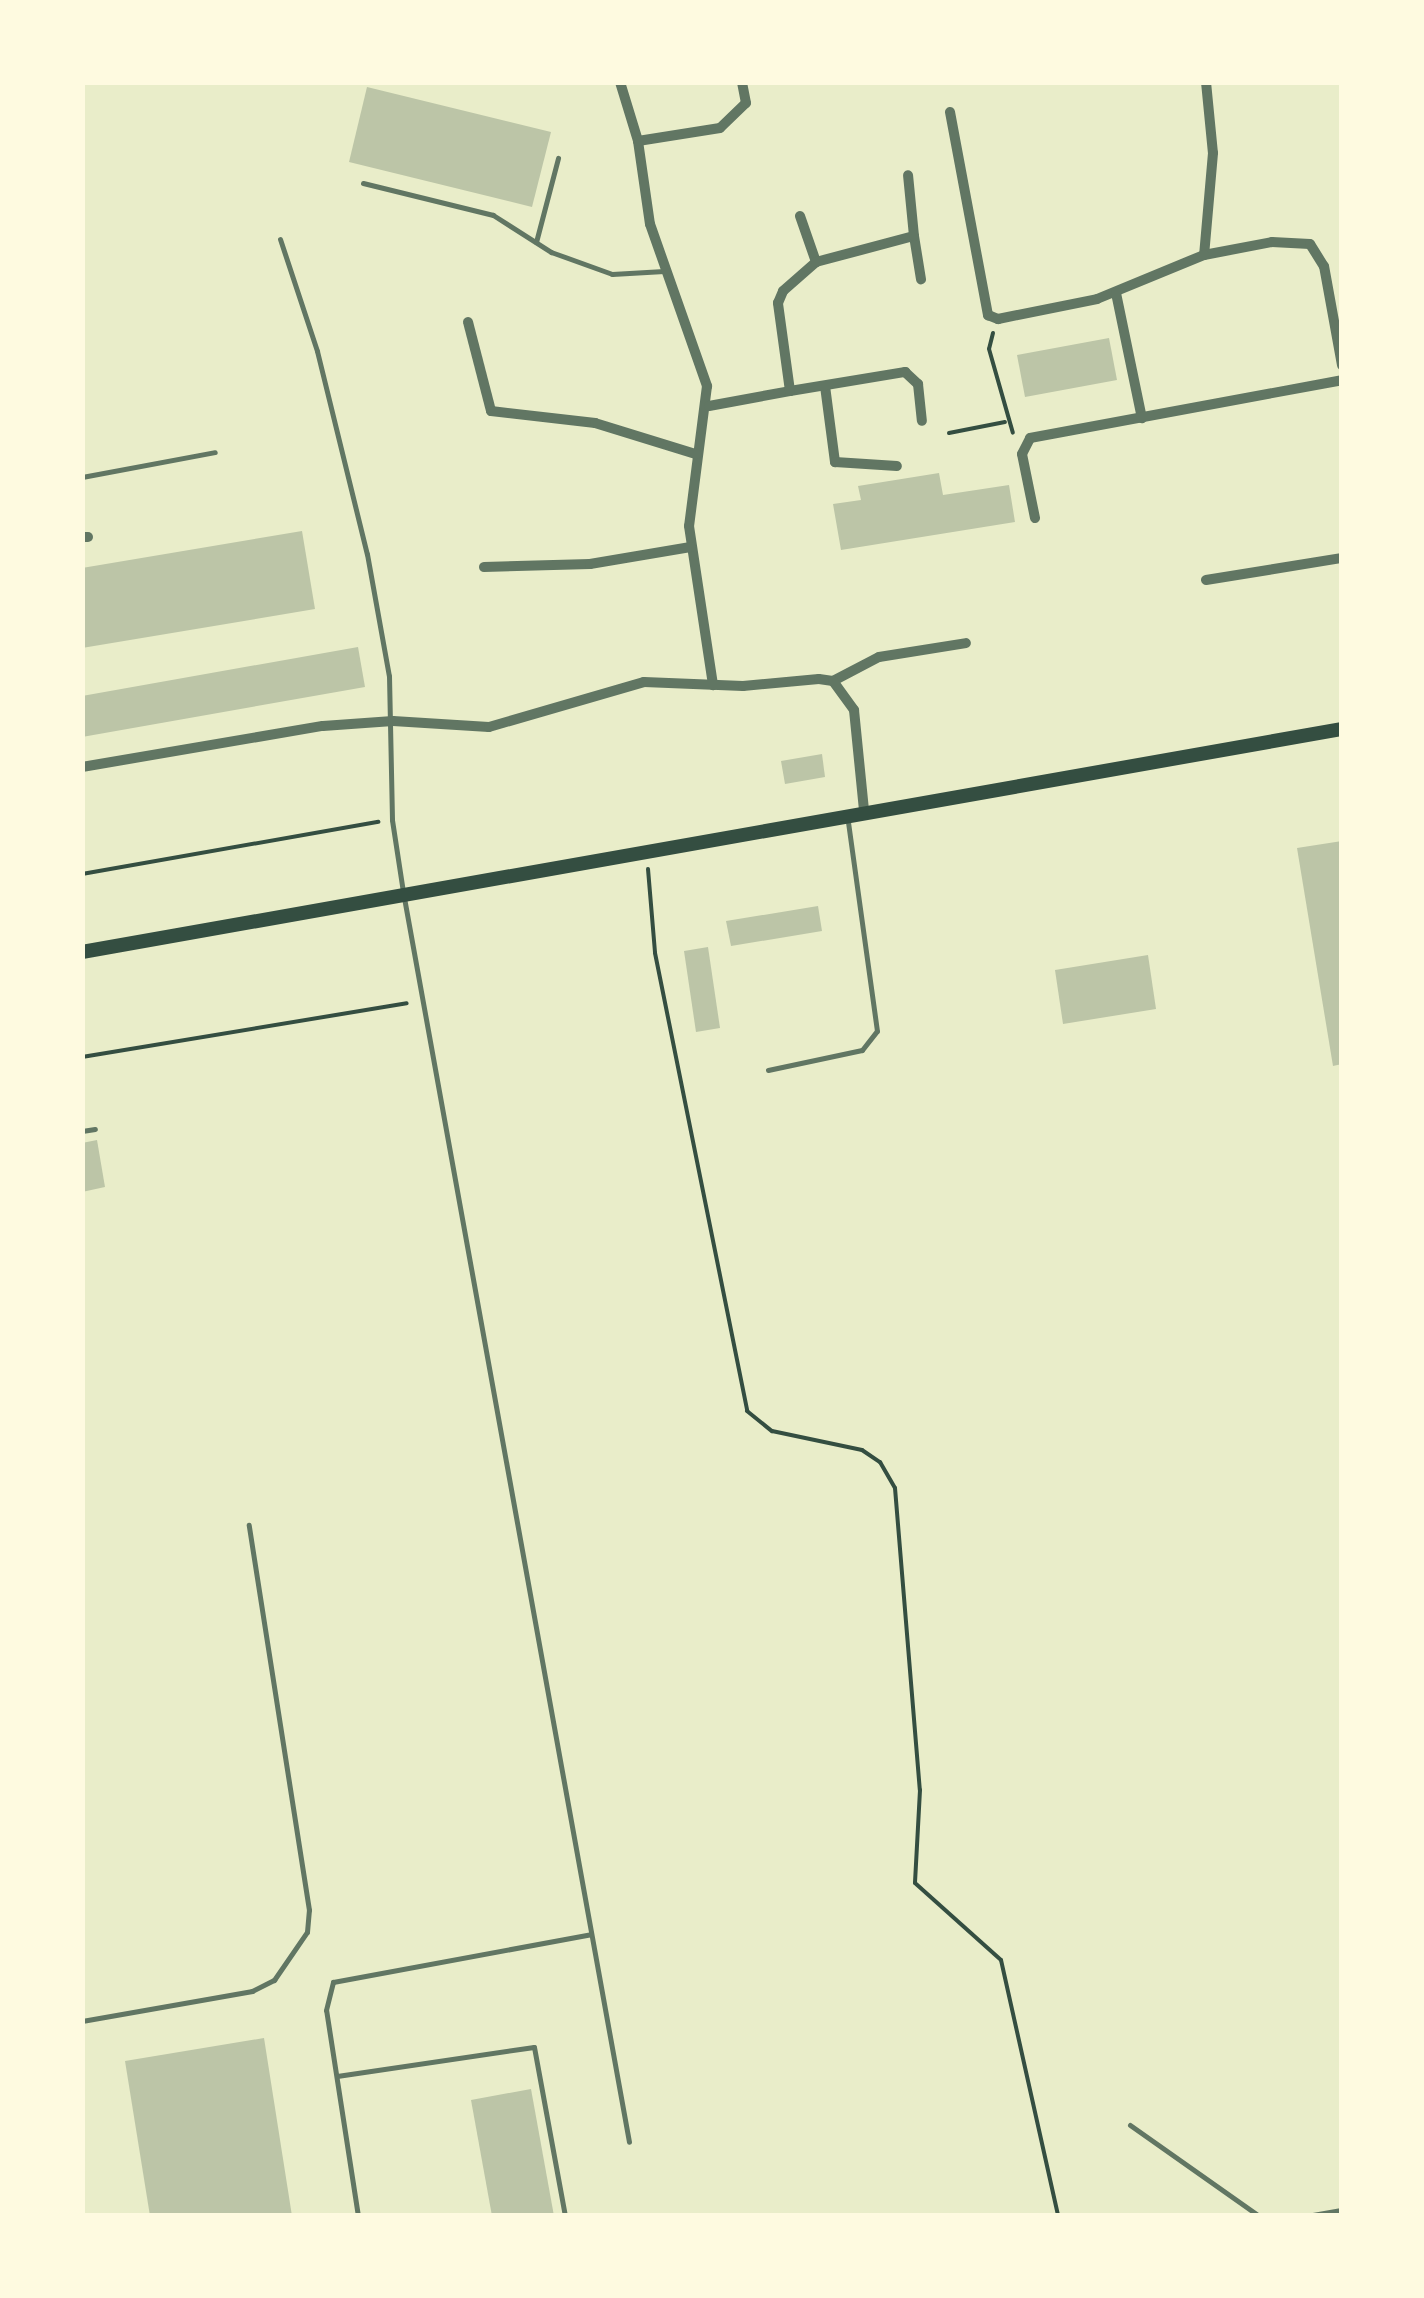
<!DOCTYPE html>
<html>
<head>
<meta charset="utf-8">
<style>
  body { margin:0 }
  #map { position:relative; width:1424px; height:2298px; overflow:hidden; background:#e9edc9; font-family:"Titillium Web",sans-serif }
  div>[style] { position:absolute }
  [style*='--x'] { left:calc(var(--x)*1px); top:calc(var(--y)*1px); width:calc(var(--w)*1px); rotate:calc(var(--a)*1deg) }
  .building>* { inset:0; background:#bcc5a7 }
  .path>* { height:4px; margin:-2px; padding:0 2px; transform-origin:2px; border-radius:2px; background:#344e41 }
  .service>* { height:5px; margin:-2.5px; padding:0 2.5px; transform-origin:2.5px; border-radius:2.5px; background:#617663 }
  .minor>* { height:10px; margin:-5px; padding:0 5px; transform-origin:5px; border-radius:5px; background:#617663 }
  .secondary>* { height:14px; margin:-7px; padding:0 7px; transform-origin:7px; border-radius:7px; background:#344e41 }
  span { translate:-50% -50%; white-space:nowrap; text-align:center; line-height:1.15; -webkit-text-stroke:8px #fefae0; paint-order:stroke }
  .frame { position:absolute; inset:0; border:85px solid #fefae0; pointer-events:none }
</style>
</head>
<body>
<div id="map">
  <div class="building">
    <i style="clip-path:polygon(367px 87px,551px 132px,532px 207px,349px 162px)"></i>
    <i style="clip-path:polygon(1109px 338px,1117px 380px,1025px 397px,1017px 355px)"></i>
    <i style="clip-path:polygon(939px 473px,943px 495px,1009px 485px,1015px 522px,841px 550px,833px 504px,861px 500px,858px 486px)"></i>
    <i style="clip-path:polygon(302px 531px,315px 609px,82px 648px,82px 568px)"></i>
    <i style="clip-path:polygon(358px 647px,365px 687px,82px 737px,82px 696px)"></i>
    <i style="clip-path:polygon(822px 754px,825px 777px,785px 784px,781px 761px)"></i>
    <i style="clip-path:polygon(1342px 841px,1342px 1064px,1333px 1066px,1297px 848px)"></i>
    <i style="clip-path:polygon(818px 906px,822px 931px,731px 946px,726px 921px)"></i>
    <i style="clip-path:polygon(708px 947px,720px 1028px,696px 1032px,684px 951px)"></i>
    <i style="clip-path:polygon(1148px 955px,1156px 1009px,1063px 1024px,1055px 970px)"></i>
    <i style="clip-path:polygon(97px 1140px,105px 1187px,82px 1192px,82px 1143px)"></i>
    <i style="clip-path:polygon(264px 2038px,292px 2216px,150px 2216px,125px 2061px)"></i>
    <i style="clip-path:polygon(531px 2089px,554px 2216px,492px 2216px,471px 2100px)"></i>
  </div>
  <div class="path">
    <i style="--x:993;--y:333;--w:16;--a:104"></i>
    <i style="--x:989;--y:349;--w:87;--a:74.1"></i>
    <i style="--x:949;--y:433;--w:57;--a:-11.1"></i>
    <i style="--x:648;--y:869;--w:84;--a:85.2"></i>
    <i style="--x:655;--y:953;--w:467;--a:78.6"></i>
    <i style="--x:747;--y:1411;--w:32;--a:39"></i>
    <i style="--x:772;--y:1431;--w:92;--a:11.9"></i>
    <i style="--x:862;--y:1450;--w:22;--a:34"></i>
    <i style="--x:880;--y:1462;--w:30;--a:60"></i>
    <i style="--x:895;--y:1488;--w:303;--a:85.3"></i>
    <i style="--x:920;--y:1790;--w:93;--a:93.1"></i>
    <i style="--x:915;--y:1883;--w:115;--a:41.8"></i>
    <i style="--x:1001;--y:1960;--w:262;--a:77.4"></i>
    <i style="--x:82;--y:874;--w:301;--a:-10"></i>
    <i style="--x:82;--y:1057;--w:329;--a:-9.4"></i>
  </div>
  <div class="service">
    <i style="--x:363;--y:183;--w:134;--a:13.8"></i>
    <i style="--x:493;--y:215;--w:69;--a:32.5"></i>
    <i style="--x:551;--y:252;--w:65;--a:19.8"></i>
    <i style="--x:612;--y:274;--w:52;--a:-3.3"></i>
    <i style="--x:280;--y:239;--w:118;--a:71.7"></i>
    <i style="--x:317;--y:351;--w:209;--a:76.2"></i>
    <i style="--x:367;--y:554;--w:124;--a:79.8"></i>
    <i style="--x:389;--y:676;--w:144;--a:88.8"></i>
    <i style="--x:392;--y:820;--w:73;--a:81.3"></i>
    <i style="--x:403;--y:892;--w:1270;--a:79.75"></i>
    <i style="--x:536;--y:242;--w:87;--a:-75.3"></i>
    <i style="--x:82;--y:477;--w:135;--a:-10.6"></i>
    <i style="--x:768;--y:1070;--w:96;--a:-12"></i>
    <i style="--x:862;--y:1050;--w:24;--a:-52"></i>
    <i style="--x:877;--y:1031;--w:212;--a:-97.9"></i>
    <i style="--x:82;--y:1131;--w:13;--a:-9"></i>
    <i style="--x:82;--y:2021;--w:173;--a:-10"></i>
    <i style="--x:252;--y:1991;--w:25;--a:-27"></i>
    <i style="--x:274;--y:1980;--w:58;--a:-55.5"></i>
    <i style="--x:307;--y:1932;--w:22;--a:-85"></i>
    <i style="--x:309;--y:1910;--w:390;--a:-98.9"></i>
    <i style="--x:337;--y:2076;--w:199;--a:-8.4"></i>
    <i style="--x:534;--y:2047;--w:172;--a:79.6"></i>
    <i style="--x:1130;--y:2125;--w:158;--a:35.2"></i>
    <i style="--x:358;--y:2216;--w:208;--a:-98.8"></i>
    <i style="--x:326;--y:2010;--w:29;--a:-76"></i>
    <i style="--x:333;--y:1982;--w:262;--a:-10.5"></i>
    <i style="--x:1307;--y:2216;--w:36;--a:-10"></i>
  </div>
  <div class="minor">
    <i style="--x:620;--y:82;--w:62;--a:73"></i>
    <i style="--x:638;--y:141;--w:84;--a:81.8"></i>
    <i style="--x:650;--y:224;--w:172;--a:70.6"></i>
    <i style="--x:707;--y:386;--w:141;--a:97.3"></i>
    <i style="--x:689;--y:526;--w:161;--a:81.4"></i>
    <i style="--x:1206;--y:82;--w:71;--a:84.4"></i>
    <i style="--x:1213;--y:153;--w:102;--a:95"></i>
    <i style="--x:1204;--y:255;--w:69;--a:-10.8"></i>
    <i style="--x:1272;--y:242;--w:38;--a:3"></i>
    <i style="--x:1310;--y:244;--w:26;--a:58"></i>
    <i style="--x:1324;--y:266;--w:101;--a:79.7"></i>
    <i style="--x:950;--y:112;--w:207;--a:79.4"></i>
    <i style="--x:988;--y:315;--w:11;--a:22"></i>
    <i style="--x:998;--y:319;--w:101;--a:-11.4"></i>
    <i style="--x:1097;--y:299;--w:116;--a:-22.4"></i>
    <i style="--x:638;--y:141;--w:83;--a:-9"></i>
    <i style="--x:720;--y:128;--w:36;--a:-44"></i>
    <i style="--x:746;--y:103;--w:21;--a:-101"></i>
    <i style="--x:800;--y:216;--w:49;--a:70.8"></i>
    <i style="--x:914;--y:236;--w:44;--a:80.8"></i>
    <i style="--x:1116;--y:293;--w:128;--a:78.3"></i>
    <i style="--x:468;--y:322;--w:92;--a:75.5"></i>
    <i style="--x:491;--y:411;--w:105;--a:6.6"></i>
    <i style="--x:595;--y:423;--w:106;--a:17.1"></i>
    <i style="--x:825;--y:386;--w:77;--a:82.5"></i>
    <i style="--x:835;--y:462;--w:62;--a:3.7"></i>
    <i style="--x:790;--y:391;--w:117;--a:-9.4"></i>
    <i style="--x:905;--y:372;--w:18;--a:43"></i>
    <i style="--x:918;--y:384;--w:37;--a:84"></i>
    <i style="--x:709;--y:406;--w:82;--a:-10.5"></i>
    <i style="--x:790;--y:391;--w:89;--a:-97.8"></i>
    <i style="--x:778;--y:303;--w:13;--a:-67"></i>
    <i style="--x:783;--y:291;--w:44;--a:-41.3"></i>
    <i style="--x:816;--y:262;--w:101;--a:-14.9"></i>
    <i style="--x:914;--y:236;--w:61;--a:-95.6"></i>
    <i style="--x:1035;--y:518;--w:65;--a:-101.5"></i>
    <i style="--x:1022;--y:454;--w:18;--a:-63"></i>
    <i style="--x:1030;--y:438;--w:317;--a:-10.5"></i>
    <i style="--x:82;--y:537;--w:6;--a:0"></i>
    <i style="--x:484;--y:567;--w:106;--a:-1.6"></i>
    <i style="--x:590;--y:564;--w:102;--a:-9.6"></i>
    <i style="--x:1206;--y:580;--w:138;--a:-9.2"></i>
    <i style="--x:833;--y:681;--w:52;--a:-27.6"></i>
    <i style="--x:879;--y:657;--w:88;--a:-9.1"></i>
    <i style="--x:82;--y:767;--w:244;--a:-9.7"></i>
    <i style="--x:323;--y:726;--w:70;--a:-4.1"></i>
    <i style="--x:393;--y:721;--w:96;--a:3.6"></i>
    <i style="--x:489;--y:727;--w:161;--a:-16.2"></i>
    <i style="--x:644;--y:682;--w:99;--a:2.3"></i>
    <i style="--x:743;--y:686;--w:76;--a:-5.3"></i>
    <i style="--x:819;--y:679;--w:14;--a:8"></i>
    <i style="--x:833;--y:681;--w:36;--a:54"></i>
    <i style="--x:854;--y:710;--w:100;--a:84.3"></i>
  </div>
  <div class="secondary">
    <i style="--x:82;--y:952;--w:1280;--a:-10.04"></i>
  </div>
  <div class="frame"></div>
</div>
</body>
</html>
